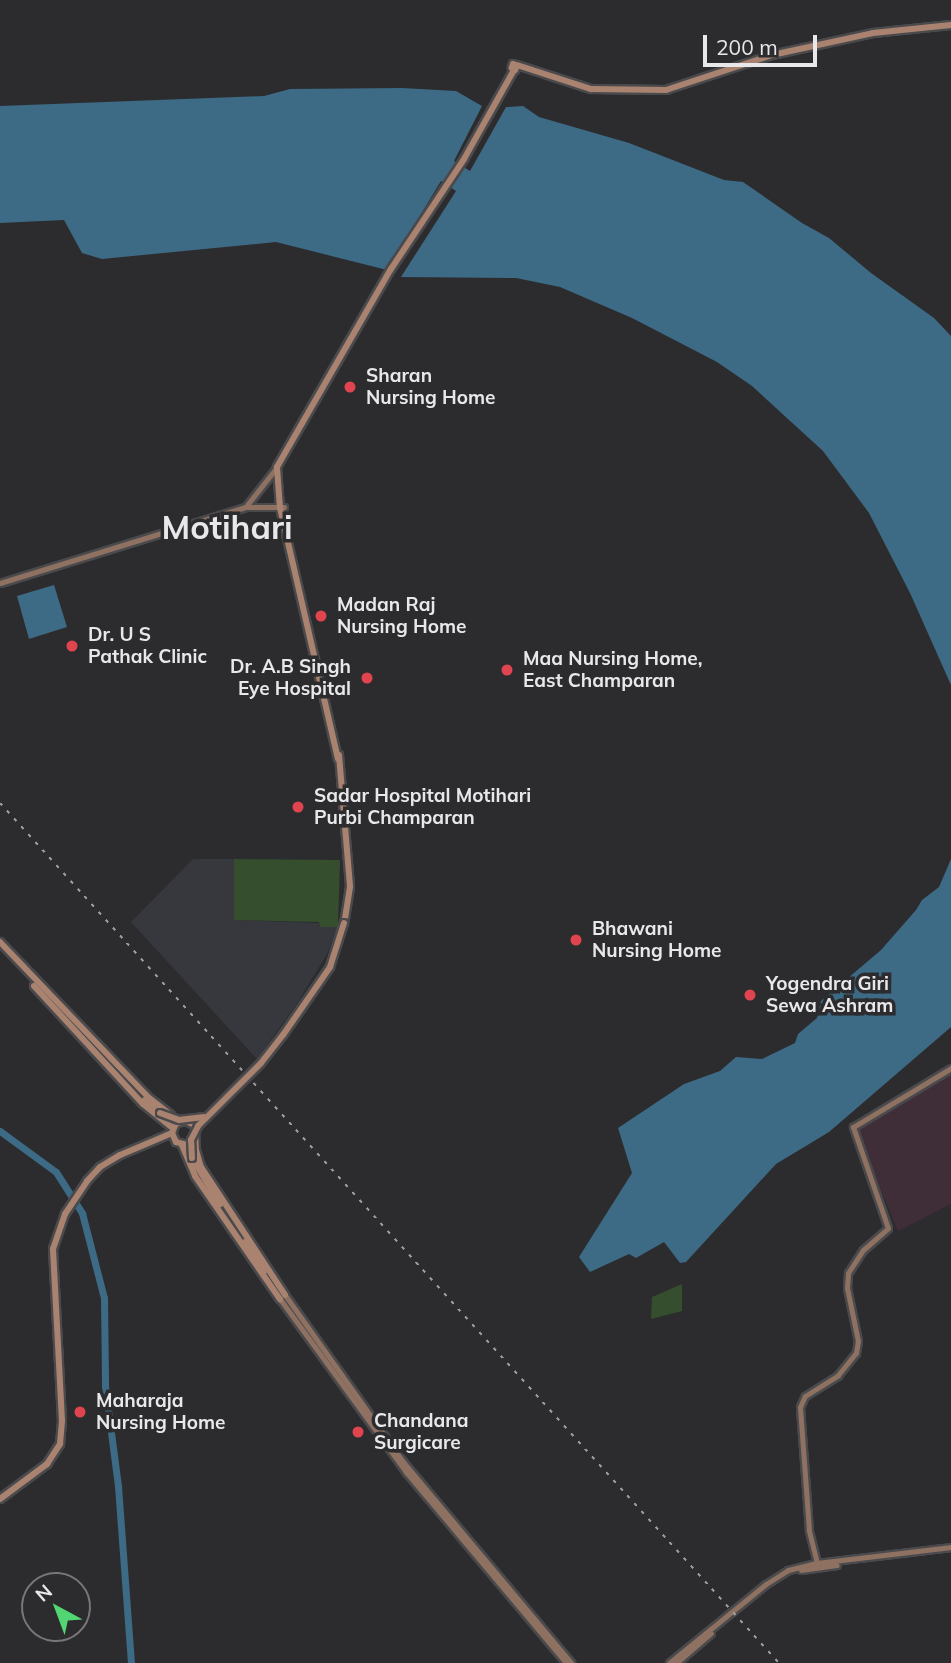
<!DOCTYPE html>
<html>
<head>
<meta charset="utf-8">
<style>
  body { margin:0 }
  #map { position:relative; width:951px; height:1663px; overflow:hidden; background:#2c2c2f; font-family:Mulish,sans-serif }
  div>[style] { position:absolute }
  .industrial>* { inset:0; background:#3f2e38 }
  .built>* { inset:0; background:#37373e }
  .green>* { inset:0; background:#354e2e }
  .water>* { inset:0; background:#3d6a84 }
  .river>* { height:7px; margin:-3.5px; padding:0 3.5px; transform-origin:3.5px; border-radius:3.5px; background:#3d6a84 }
  .roads { filter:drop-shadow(2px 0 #4a4a4d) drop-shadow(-2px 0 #4a4a4d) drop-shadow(0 2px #4a4a4d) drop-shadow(0 -2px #4a4a4d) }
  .secondary>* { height:5px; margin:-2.5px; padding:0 2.5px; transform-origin:2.5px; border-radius:2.5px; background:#8e7161 }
  .primary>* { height:6px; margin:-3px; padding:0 3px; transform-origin:3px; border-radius:3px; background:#a9836f }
  .rail>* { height:2px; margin-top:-1px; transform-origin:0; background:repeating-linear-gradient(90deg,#9f9fa1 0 3.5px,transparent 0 10.5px) }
  .bridges { filter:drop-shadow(2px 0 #4a4a4d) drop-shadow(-2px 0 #4a4a4d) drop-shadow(0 2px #4a4a4d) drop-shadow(0 -2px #4a4a4d) }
  .primary-bridge>* { height:6px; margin:-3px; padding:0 3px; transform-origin:3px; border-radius:3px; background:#a9836f }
  .dots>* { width:19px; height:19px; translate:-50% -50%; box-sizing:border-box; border:4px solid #2c2c2f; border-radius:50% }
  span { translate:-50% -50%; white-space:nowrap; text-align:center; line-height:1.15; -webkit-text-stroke:7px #2c2c2f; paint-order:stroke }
  .poi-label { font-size:19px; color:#e8e8ea; font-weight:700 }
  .left { translate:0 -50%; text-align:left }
  .right { translate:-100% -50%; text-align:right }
  .town-label { font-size:33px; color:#e8e8ea; font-weight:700 }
  .north { position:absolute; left:21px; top:1572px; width:70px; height:70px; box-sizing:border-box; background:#2c2c2f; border:2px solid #77777a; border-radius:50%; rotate:319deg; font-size:19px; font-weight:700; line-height:28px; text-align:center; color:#e8e8ea }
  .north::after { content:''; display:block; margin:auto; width:24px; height:32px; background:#52d673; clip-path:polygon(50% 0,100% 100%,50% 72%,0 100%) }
  .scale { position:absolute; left:703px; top:35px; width:114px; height:32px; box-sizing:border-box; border:4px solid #e8e8ea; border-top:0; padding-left:9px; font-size:21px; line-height:24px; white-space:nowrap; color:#e8e8ea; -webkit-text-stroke:5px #2c2c2f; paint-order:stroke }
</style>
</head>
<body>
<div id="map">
  <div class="industrial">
    <i style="clip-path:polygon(951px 1073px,951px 1204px,898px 1231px,855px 1128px)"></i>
  </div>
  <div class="built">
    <i style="clip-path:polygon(193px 859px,234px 859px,234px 920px,319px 923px,320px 927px,338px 927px,327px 954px,298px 1002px,257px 1059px,131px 922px)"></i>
  </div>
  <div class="green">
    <i style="clip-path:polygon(234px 859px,340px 860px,338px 927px,320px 927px,319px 922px,234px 920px)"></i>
    <i style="clip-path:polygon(682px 1284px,682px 1311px,651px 1319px,652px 1297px)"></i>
  </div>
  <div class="water">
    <i style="clip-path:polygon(402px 88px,456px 91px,482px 106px,454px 161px,470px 171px,506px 107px,523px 106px,539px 117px,629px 143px,724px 180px,743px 182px,802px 223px,829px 238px,871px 273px,934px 318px,951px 336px,951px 685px,910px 593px,869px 513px,823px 451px,752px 386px,717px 362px,632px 318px,560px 287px,516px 278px,401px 277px,456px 191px,441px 181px,387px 270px,276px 242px,102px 259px,82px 253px,64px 220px,0 223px,0 106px,264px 96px,290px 89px)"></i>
    <i style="clip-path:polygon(54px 585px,67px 627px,29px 639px,17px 596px)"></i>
    <i style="clip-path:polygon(951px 859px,951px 1027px,829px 1132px,776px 1164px,686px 1262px,680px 1263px,664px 1242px,636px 1258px,629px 1254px,590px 1272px,579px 1257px,632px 1173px,618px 1128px,684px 1084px,720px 1071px,736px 1057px,762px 1059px,795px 1043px,798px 1034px,817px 1018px,821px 1001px,881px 950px,916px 910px,922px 900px,939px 887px)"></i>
  </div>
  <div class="river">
    <i style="left:0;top:1131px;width:69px;rotate:36.2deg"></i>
    <i style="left:56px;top:1172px;width:49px;rotate:57.6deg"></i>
    <i style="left:82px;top:1213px;width:88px;rotate:75.5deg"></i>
    <i style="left:104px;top:1298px;width:88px;rotate:89.3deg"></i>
    <i style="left:105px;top:1386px;width:101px;rotate:82.6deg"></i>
    <i style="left:118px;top:1486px;width:177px;rotate:85.8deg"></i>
  </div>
  <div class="roads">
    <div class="secondary">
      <i style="left:247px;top:505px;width:48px;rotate:-51.7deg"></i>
      <i style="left:0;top:583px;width:257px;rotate:-17.2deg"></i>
      <i style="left:245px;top:507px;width:39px"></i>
      <i style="left:285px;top:1295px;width:206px;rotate:54.7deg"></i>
      <i style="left:404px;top:1463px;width:261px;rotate:50.1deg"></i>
      <i style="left:280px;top:1299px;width:214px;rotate:53.9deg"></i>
      <i style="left:406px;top:1472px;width:249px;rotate:50deg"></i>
      <i style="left:817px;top:1563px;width:34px;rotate:-104deg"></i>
      <i style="left:809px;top:1530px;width:123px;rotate:-94.2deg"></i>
      <i style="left:800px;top:1407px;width:12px;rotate:-66deg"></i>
      <i style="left:805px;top:1396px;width:39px;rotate:-32deg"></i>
      <i style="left:838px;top:1375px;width:28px;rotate:-51deg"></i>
      <i style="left:856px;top:1353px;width:12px;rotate:-81deg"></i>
      <i style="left:858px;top:1341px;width:54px;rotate:-101.7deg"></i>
      <i style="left:847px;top:1288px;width:15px;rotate:-86deg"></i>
      <i style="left:848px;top:1273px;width:27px;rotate:-57deg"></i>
      <i style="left:863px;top:1250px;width:33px;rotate:-41deg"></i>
      <i style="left:888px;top:1228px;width:107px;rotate:-109.1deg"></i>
      <i style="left:853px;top:1127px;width:114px;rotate:-31deg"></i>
      <i style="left:801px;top:1570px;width:36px;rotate:-8deg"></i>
      <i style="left:669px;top:1663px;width:125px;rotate:-39.2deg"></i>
      <i style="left:766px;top:1584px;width:26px;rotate:-32deg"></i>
      <i style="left:788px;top:1570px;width:30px;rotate:-14deg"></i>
      <i style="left:817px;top:1563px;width:135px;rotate:-6.8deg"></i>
      <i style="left:676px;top:1663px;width:46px;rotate:-40.6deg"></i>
    </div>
    <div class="primary">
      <i style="left:513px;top:64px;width:4px;rotate:27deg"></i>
      <i style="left:517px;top:66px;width:4px;rotate:117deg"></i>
      <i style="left:515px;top:70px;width:4px;rotate:-146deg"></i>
      <i style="left:512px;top:68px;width:4px;rotate:-76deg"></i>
      <i style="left:517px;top:65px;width:78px;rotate:18deg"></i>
      <i style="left:591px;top:89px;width:75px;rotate:0.8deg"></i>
      <i style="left:666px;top:90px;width:112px;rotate:-18.3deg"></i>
      <i style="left:772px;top:55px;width:103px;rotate:-12.3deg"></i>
      <i style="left:873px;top:33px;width:78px;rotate:-5.9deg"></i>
      <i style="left:339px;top:755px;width:132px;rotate:85.2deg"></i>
      <i style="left:350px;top:887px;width:36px;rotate:99deg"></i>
      <i style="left:338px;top:759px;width:258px;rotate:-103deg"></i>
      <i style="left:280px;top:508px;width:41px;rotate:-94.2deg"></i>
      <i style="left:277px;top:467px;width:228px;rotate:-60.1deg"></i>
      <i style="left:391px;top:269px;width:132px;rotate:-56.4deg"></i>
      <i style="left:464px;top:159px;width:102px;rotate:-60.7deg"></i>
      <i style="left:0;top:942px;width:214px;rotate:46.3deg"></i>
      <i style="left:148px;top:1097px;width:29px;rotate:38deg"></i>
      <i style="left:34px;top:986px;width:161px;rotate:47.3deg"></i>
      <i style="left:143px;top:1104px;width:38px;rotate:39deg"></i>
      <i style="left:145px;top:1100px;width:20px;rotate:41deg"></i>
      <i style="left:195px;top:1140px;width:9px;rotate:148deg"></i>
      <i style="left:187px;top:1145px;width:11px;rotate:-165deg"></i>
      <i style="left:176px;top:1142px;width:10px;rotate:-114deg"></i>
      <i style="left:172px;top:1133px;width:11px;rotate:-68deg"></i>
      <i style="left:176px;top:1123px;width:11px;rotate:-10deg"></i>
      <i style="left:187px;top:1121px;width:9px;rotate:32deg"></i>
      <i style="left:195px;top:1126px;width:24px;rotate:88deg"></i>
      <i style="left:196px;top:1150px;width:18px;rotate:74deg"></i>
      <i style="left:201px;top:1167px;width:153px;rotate:56.7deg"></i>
      <i style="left:182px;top:1145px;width:34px;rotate:67deg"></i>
      <i style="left:195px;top:1176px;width:150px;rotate:55.4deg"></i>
      <i style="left:192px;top:1158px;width:54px;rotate:58.7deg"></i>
      <i style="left:245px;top:1242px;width:35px;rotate:57deg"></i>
      <i style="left:0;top:1499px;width:59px;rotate:-36.7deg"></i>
      <i style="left:47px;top:1464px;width:24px;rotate:-57deg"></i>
      <i style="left:60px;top:1444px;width:23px;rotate:-85deg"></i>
      <i style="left:62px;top:1421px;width:172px;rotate:-93deg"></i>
      <i style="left:53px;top:1249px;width:37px;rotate:-71deg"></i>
      <i style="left:65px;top:1214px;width:40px;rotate:-56deg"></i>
      <i style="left:87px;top:1181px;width:19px;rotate:-47deg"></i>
      <i style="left:100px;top:1167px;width:23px;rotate:-31deg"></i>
      <i style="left:120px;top:1155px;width:56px;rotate:-22.9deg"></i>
    </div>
  </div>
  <div class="rail">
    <i style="left:0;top:803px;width:1160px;rotate:47.83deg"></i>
  </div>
  <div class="bridges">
    <div class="primary-bridge">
      <i style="left:160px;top:1113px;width:20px;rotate:20deg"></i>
      <i style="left:179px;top:1120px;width:25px;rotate:-7deg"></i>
      <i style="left:192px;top:1158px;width:18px;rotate:-93deg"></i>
      <i style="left:191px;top:1140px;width:16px;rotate:-63deg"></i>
      <i style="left:198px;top:1126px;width:89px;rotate:-45deg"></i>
      <i style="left:261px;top:1063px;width:36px;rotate:-52deg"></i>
      <i style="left:283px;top:1035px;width:83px;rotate:-55.3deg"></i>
      <i style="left:330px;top:967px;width:46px;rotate:-72.3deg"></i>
    </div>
  </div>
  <div class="dots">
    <i style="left:350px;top:387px;background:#e0444e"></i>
    <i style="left:321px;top:616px;background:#e0444e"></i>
    <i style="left:72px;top:646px;background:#e0444e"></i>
    <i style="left:507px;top:670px;background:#e0444e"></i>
    <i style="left:367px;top:678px;background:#e0444e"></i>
    <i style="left:298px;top:807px;background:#e0444e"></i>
    <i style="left:576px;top:940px;background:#e0444e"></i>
    <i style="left:750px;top:995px;background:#e0444e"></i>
    <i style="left:80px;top:1412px;background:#e0444e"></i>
    <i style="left:358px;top:1432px;background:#e0444e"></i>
  </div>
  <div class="poi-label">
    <span class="left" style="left:366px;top:387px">Sharan<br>Nursing Home</span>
    <span class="left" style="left:337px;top:616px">Madan Raj<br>Nursing Home</span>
    <span class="left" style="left:88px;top:646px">Dr. U S<br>Pathak Clinic</span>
    <span class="left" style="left:523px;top:670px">Maa Nursing Home,<br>East Champaran</span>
    <span class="right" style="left:351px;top:678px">Dr. A.B Singh<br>Eye Hospital</span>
    <span class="left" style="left:314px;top:807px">Sadar Hospital Motihari<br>Purbi Champaran</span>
    <span class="left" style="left:592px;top:940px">Bhawani<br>Nursing Home</span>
    <span class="left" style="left:766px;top:995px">Yogendra Giri<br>Sewa Ashram</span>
    <span class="left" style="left:96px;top:1412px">Maharaja<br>Nursing Home</span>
    <span class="left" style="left:374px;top:1432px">Chandana<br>Surgicare</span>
  </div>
  <div class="town-label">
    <span style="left:227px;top:527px">Motihari</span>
  </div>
  <div class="north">N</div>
  <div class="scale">200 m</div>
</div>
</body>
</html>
